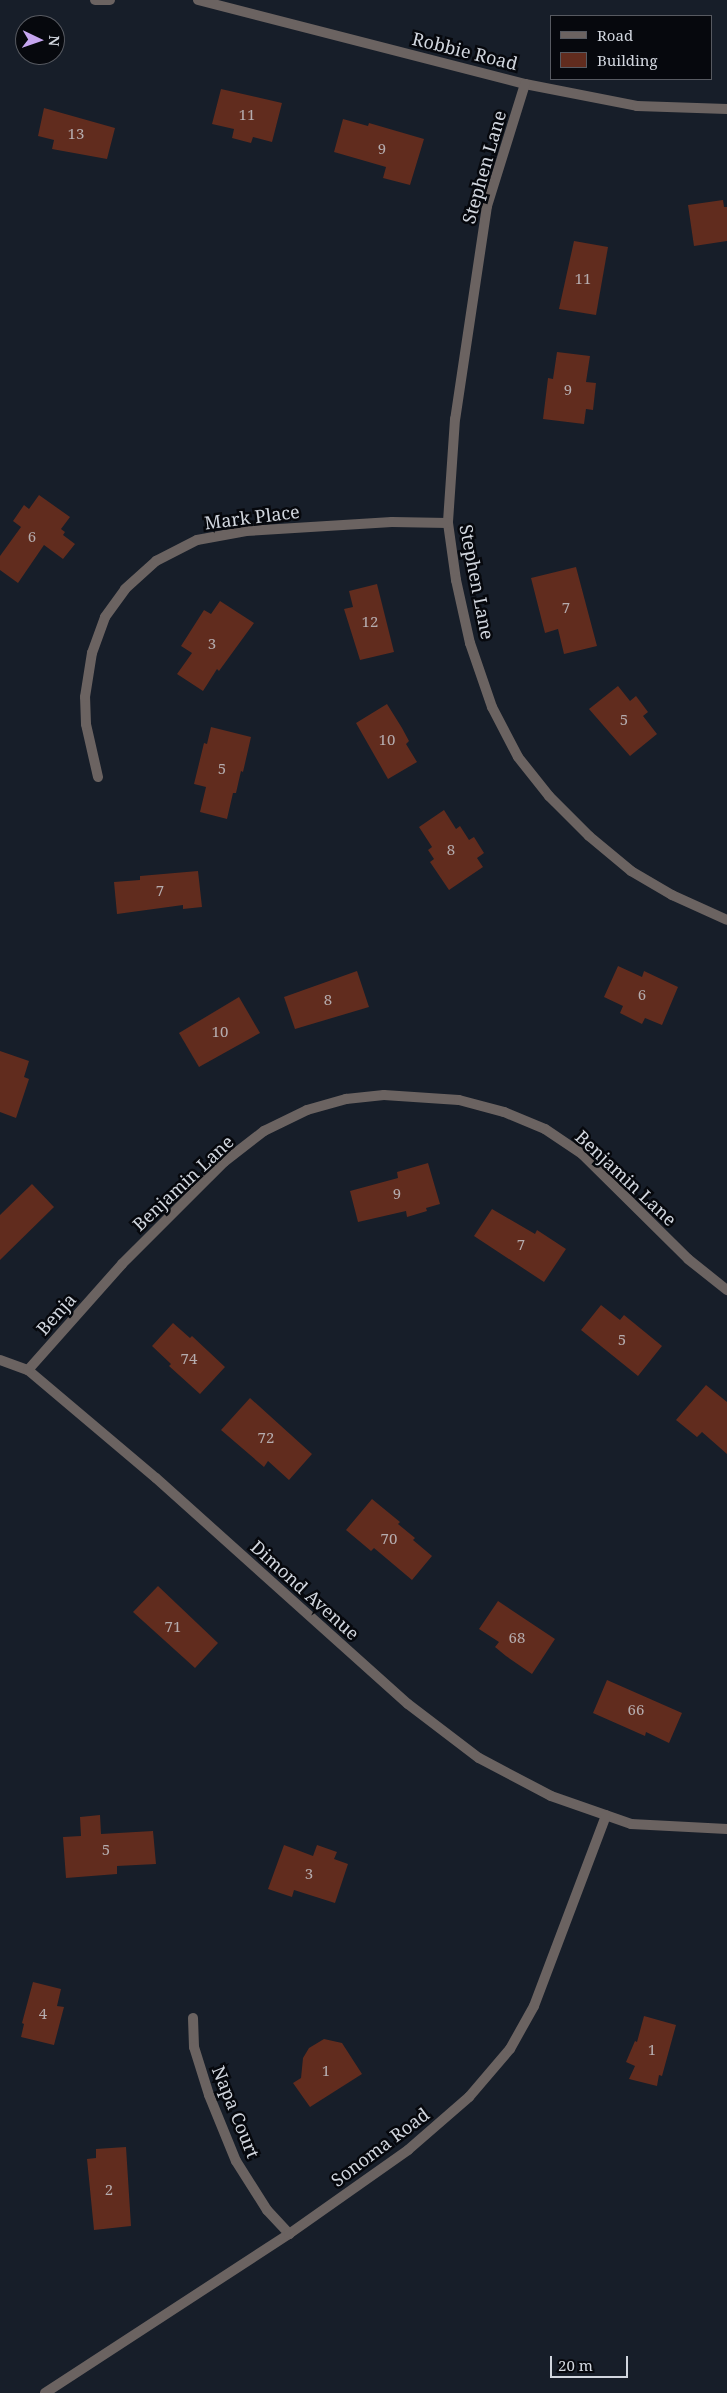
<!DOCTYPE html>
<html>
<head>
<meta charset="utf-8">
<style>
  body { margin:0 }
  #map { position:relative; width:727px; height:2393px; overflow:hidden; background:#171e29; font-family:"Noto Serif",serif }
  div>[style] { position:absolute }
  .building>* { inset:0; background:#612c1e }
  .minor>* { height:10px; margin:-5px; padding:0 5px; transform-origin:5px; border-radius:5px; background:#6b6361 }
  span { translate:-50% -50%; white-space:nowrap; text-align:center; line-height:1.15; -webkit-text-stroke:5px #06080d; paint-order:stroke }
  .number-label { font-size:15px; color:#b5acae }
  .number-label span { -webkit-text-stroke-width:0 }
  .street-label { font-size:18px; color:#d1d6de }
  .legend { position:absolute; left:550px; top:15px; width:162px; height:65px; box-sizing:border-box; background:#06080d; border:1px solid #575a61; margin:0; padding:6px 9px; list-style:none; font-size:15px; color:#d1d6de }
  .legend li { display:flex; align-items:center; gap:10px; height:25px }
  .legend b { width:25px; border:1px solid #575a61 }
  .north { position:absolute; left:15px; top:15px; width:50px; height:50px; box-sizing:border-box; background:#06080d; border:1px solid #575a61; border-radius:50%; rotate:93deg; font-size:14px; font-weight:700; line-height:20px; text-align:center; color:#d1d6de }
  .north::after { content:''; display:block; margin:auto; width:18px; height:22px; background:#c6a6f0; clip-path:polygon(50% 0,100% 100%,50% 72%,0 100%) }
  .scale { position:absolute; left:550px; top:2356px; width:78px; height:22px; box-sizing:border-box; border:2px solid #d1d6de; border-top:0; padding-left:6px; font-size:15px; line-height:18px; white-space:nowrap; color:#d1d6de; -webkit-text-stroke:4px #06080d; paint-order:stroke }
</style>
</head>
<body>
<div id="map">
  <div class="building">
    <i style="clip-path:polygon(221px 89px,282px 103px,272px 142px,253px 137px,251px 143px,232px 138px,234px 129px,212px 124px)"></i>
    <i style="clip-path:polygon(44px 108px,115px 128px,107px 159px,52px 149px,54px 140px,38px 136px)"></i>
    <i style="clip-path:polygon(343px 119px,368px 126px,369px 123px,424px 139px,410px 185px,383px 178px,386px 167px,334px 152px)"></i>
    <i style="clip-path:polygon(723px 200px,724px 207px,727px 207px,727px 241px,694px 246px,688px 205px)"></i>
    <i style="clip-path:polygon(574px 241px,608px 247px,596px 315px,559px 309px)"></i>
    <i style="clip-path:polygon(557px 352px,590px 356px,586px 382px,596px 383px,593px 410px,586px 409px,584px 424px,543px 419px,548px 378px,553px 379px)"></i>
    <i style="clip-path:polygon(39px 495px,70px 517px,61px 529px,65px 532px,63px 535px,75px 544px,63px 559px,44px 545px,18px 583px,0 570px,0 556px,21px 527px,13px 521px,24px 505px,29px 509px)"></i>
    <i style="clip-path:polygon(576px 567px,597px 646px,564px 654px,558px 629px,545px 633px,531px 578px)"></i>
    <i style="clip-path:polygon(377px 584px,394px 652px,360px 660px,344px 609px,353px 607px,349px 591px)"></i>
    <i style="clip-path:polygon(220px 601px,254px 623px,219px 671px,217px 669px,203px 691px,177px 674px,192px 653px,181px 646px,204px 610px,211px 614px)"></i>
    <i style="clip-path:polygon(618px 686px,630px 701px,636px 696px,648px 712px,643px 716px,657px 734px,630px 756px,589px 709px)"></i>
    <i style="clip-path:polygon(387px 704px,402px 728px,409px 741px,406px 744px,417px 762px,388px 779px,356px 723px)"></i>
    <i style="clip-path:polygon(211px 727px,251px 737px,243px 772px,241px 771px,236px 793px,233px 793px,227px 819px,200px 812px,206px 787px,194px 784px,204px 743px,207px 744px)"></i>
    <i style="clip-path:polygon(444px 810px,456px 829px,460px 826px,469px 840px,474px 837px,484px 853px,477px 858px,483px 867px,449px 890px,430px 862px,434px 859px,428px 850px,432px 847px,419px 827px)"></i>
    <i style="clip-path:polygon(198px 871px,202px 907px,183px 909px,183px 905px,117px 914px,114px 882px,140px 880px,140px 876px)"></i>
    <i style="clip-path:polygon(618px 966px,642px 977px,644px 971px,678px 987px,662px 1025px,645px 1018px,642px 1024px,620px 1013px,623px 1006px,604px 997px)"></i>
    <i style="clip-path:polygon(357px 971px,369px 1007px,295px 1029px,284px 997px)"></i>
    <i style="clip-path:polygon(239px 997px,260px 1033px,199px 1067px,179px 1033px)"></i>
    <i style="clip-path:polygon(0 1051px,29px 1061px,24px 1077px,29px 1079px,16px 1118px,0 1112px)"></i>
    <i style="clip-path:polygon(428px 1163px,440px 1204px,426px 1208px,427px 1211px,407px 1217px,406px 1211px,358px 1222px,350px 1191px,398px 1178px,397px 1172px)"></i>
    <i style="clip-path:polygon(32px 1184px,54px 1207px,0 1260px,0 1215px)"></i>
    <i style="clip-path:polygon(492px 1209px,535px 1234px,537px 1230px,566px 1249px,544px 1282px,474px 1236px)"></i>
    <i style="clip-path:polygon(601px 1305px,620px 1320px,624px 1315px,662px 1346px,638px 1376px,581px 1330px)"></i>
    <i style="clip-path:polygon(173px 1323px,190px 1338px,192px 1336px,225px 1367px,200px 1394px,169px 1366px,171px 1364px,152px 1346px)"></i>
    <i style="clip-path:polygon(706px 1385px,727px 1402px,727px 1454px,702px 1432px,697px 1437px,676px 1420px)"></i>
    <i style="clip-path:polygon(250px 1398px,312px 1454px,289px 1480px,268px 1461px,264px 1467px,221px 1430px)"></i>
    <i style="clip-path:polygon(372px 1499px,400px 1522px,398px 1524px,415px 1538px,413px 1540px,432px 1556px,412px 1580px,374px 1548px,371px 1551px,346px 1530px)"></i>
    <i style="clip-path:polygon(158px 1586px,218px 1643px,195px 1668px,133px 1612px)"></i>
    <i style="clip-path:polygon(498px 1601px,555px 1639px,532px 1674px,506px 1656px,495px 1647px,499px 1642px,479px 1629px)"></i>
    <i style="clip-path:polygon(607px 1680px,682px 1713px,669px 1743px,646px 1732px,645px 1736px,593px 1713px)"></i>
    <i style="clip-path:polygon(100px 1815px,101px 1834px,153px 1831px,156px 1864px,117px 1866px,117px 1874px,66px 1878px,63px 1837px,81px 1836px,80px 1817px)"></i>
    <i style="clip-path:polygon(284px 1845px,313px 1856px,317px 1845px,337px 1852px,334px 1859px,348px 1864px,335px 1903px,294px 1890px,292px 1897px,268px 1889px)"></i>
    <i style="clip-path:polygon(33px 1982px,61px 1989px,57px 2006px,64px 2007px,54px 2045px,21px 2037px,24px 2024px,22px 2023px)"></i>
    <i style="clip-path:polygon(644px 2016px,676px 2025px,662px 2076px,659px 2075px,657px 2086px,629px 2079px,635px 2066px,626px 2062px,635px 2041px,637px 2042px)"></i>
    <i style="clip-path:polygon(324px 2039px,342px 2043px,362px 2074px,310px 2107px,293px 2083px,301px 2078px,303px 2058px,309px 2048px)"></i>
    <i style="clip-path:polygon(126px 2147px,131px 2226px,94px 2230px,87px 2159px,96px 2158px,96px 2149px)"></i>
  </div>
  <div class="minor">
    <i style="left:95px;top:0;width:15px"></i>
    <i style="left:198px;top:0;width:338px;rotate:14.4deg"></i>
    <i style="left:525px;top:84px;width:114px;rotate:11.1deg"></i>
    <i style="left:637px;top:106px;width:90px;rotate:1.9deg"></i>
    <i style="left:525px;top:84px;width:128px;rotate:107.3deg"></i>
    <i style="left:487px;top:206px;width:215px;rotate:98.5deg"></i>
    <i style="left:455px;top:419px;width:104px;rotate:93.9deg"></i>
    <i style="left:448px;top:523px;width:58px;rotate:82deg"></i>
    <i style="left:456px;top:580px;width:65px;rotate:77.5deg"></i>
    <i style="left:470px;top:643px;width:68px;rotate:71deg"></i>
    <i style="left:492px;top:707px;width:56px;rotate:62.5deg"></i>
    <i style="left:518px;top:757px;width:50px;rotate:51.5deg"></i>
    <i style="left:549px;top:796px;width:57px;rotate:45deg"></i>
    <i style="left:589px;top:836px;width:55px;rotate:39.8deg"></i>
    <i style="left:631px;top:871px;width:48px;rotate:30.3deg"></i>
    <i style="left:672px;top:895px;width:60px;rotate:24.4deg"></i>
    <i style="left:98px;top:777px;width:54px;rotate:-102.8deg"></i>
    <i style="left:86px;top:724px;width:27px;rotate:-92deg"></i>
    <i style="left:85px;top:697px;width:45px;rotate:-81deg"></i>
    <i style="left:92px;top:653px;width:38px;rotate:-70deg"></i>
    <i style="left:105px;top:617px;width:34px;rotate:-54deg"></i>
    <i style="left:125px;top:589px;width:42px;rotate:-42.1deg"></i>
    <i style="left:156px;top:561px;width:46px;rotate:-27.1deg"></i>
    <i style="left:197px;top:540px;width:50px;rotate:-10.4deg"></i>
    <i style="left:246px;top:531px;width:146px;rotate:-3.5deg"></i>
    <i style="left:392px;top:522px;width:56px;rotate:1deg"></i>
    <i style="left:0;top:1360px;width:30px;rotate:20deg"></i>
    <i style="left:28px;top:1370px;width:167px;rotate:40.2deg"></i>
    <i style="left:156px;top:1478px;width:338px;rotate:41.9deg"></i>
    <i style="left:408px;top:1704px;width:89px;rotate:37.3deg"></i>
    <i style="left:479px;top:1758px;width:81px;rotate:27.8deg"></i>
    <i style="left:551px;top:1796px;width:85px;rotate:19.3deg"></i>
    <i style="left:631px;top:1824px;width:96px;rotate:3deg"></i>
    <i style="left:28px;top:1370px;width:142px;rotate:-48.4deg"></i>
    <i style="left:122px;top:1264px;width:144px;rotate:-45deg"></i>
    <i style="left:224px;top:1162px;width:51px;rotate:-37.8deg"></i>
    <i style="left:264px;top:1131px;width:48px;rotate:-26deg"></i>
    <i style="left:307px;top:1110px;width:41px;rotate:-15.8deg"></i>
    <i style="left:346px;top:1099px;width:38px;rotate:-6deg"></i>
    <i style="left:384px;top:1095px;width:75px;rotate:3.8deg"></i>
    <i style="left:459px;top:1100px;width:47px;rotate:14.9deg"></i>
    <i style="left:504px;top:1112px;width:44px;rotate:22.5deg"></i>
    <i style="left:545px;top:1129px;width:45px;rotate:34deg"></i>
    <i style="left:582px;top:1154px;width:149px;rotate:44.7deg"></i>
    <i style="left:688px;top:1259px;width:50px;rotate:38.5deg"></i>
    <i style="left:193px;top:2018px;width:29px;rotate:88deg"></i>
    <i style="left:194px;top:2047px;width:50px;rotate:72.6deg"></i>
    <i style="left:209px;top:2095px;width:71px;rotate:67.8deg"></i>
    <i style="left:236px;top:2161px;width:58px;rotate:57.7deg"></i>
    <i style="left:267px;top:2210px;width:33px;rotate:47deg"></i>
    <i style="left:45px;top:2393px;width:291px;rotate:-33.1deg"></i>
    <i style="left:289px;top:2234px;width:146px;rotate:-35.2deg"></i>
    <i style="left:408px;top:2150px;width:81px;rotate:-41deg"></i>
    <i style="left:469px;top:2097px;width:63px;rotate:-49.5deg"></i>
    <i style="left:510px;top:2049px;width:49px;rotate:-60.8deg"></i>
    <i style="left:534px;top:2006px;width:204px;rotate:-69.3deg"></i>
  </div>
  <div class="number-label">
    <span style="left:247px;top:115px">11</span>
    <span style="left:76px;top:134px">13</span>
    <span style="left:382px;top:149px">9</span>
    <span style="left:583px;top:279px">11</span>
    <span style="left:568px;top:390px">9</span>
    <span style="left:32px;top:537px">6</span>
    <span style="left:566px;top:608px">7</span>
    <span style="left:370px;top:622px">12</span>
    <span style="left:212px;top:644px">3</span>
    <span style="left:624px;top:720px">5</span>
    <span style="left:387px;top:740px">10</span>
    <span style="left:222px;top:769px">5</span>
    <span style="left:451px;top:850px">8</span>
    <span style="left:160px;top:891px">7</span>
    <span style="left:642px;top:995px">6</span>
    <span style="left:328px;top:1000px">8</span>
    <span style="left:220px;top:1032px">10</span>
    <span style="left:397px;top:1194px">9</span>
    <span style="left:521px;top:1245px">7</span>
    <span style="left:622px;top:1340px">5</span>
    <span style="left:189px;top:1359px">74</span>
    <span style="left:266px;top:1438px">72</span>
    <span style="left:389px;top:1539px">70</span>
    <span style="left:173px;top:1627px">71</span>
    <span style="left:517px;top:1638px">68</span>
    <span style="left:636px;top:1710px">66</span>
    <span style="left:106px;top:1850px">5</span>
    <span style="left:309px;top:1874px">3</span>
    <span style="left:43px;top:2014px">4</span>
    <span style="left:652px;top:2050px">1</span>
    <span style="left:326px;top:2071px">1</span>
    <span style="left:109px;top:2190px">2</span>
  </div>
  <div class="street-label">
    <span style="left:465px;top:51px;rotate:14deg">Robbie Road</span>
    <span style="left:484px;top:167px;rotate:-74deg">Stephen Lane</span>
    <span style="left:252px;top:517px;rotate:-7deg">Mark Place</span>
    <span style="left:477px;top:582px;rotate:79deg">Stephen Lane</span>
    <span style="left:626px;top:1178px;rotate:43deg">Benjamin Lane</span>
    <span style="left:183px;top:1183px;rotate:-43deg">Benjamin Lane</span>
    <span style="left:56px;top:1314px;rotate:-48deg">Benja</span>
    <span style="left:305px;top:1590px;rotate:42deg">Dimond Avenue</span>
    <span style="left:236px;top:2112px;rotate:68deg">Napa Court</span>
    <span style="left:380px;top:2147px;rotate:-37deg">Sonoma Road</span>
  </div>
  <ul class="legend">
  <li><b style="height:6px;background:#6b6361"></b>Road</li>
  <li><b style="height:14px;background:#612c1e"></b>Building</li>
  </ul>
  <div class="north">N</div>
  <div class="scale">20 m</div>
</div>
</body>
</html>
